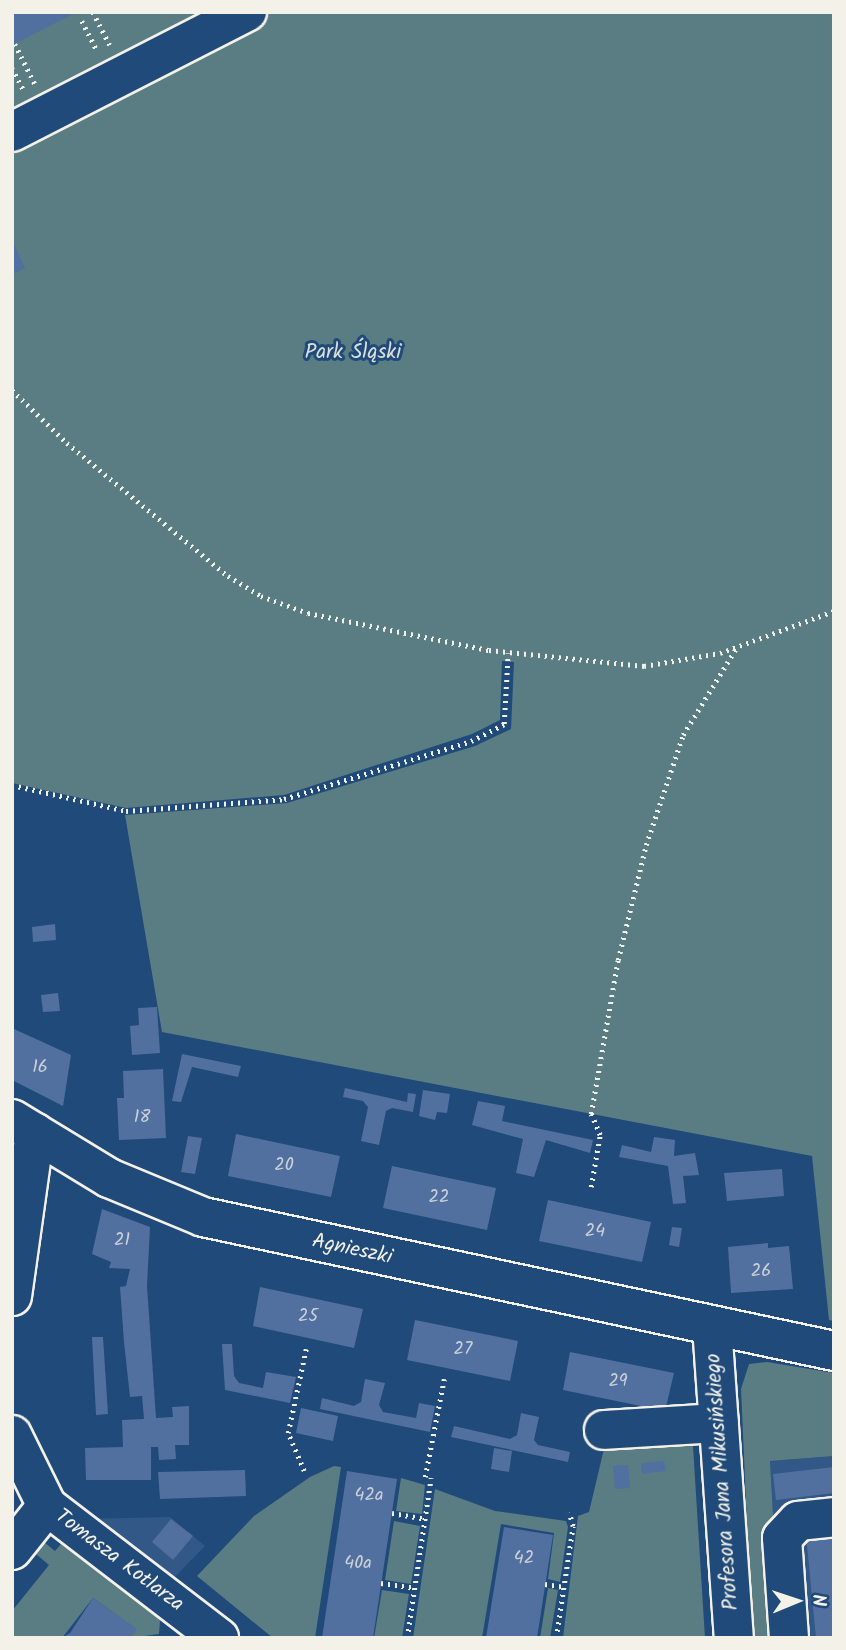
<!DOCTYPE html>
<html>
<head>
<meta charset="utf-8">
<style>
  body { margin:0 }
  #map { position:relative; width:846px; height:1650px; overflow:hidden; background:#1f4a7a; font-family:Kalam,sans-serif }
  div>[style] { position:absolute }
  .built>* { inset:0; background:#325887 }
  .green>* { inset:0; background:#597d82 }
  .building>* { inset:0; background:#5170a0 }
  .path>* { height:4.5px; margin-top:-2.25px; transform-origin:0; background:repeating-linear-gradient(90deg,#f4f1e8 0 2px,transparent 0 7px) }
  .roads { filter:drop-shadow(2px 0 #f4f1e8) drop-shadow(-2px 0 #f4f1e8) drop-shadow(0 2px #f4f1e8) drop-shadow(0 -2px #f4f1e8) }
  .minor>* { height:38px; margin:-19px; padding:0 19px; transform-origin:19px; border-radius:19px; background:#1f4a7a }
  span { translate:-50% -50%; white-space:nowrap; text-align:center; line-height:1.15; -webkit-text-stroke:6px #1f4a7a; paint-order:stroke }
  .number-label { font-size:18px; color:#cbd1d6 }
  .number-label span { -webkit-text-stroke-width:0 }
  .park-label { font-size:21px; color:#dde0d9 }
  .street-label { font-size:21px; color:#f4f1e8 }
  .frame { position:absolute; inset:0; border:14px solid #f4f1e8; pointer-events:none }
  .north { position:absolute; left:762px; top:1566px; width:70px; height:70px; -webkit-text-stroke:5px #1f4a7a; paint-order:stroke; rotate:88deg; font-size:19px; font-weight:700; line-height:28px; text-align:center; color:#f4f1e8 }
  .north::after { content:''; display:block; margin:auto; width:24px; height:32px; background:#f4f1e8; clip-path:polygon(50% 0,100% 100%,50% 72%,0 100%) }
</style>
</head>
<body>
<div id="map">
  <div class="built">
    <i style="clip-path:polygon(834px 1456px,834px 1638px,780px 1638px,770px 1461px)"></i>
    <i style="clip-path:polygon(170px 1517px,205px 1546px,169px 1583px,82px 1519px)"></i>
  </div>
  <div class="green">
    <i style="clip-path:polygon(12px 12px,834px 12px,834px 1321px,829px 1320px,812px 1156px,162px 1032px,125px 815px,287px 803px,475px 746px,511px 729px,514px 662px,502px 661px,500px 720px,472px 734px,284px 795px,126px 808px,12px 783px)"></i>
    <i style="clip-path:polygon(767px 1362px,834px 1373px,834px 1456px,770px 1461px,780px 1638px,752px 1638px,741px 1389px,749px 1364px)"></i>
    <i style="clip-path:polygon(692px 1430px,705px 1638px,563px 1638px,578px 1516px,589px 1512px,607px 1436px)"></i>
    <i style="clip-path:polygon(334px 1466px,341px 1467px,315px 1638px,273px 1638px,197px 1576px,254px 1516px,310px 1477px)"></i>
    <i style="clip-path:polygon(401px 1478px,425px 1485px,422px 1514px,396px 1511px)"></i>
    <i style="clip-path:polygon(435px 1489px,495px 1511px,566px 1521px,568px 1527px,560px 1582px,548px 1579px,554px 1533px,501px 1524px,482px 1638px,413px 1638px)"></i>
    <i style="clip-path:polygon(394px 1521px,420px 1526px,411px 1584px,385px 1580px)"></i>
    <i style="clip-path:polygon(39px 1538px,55px 1551px,61px 1544px,153px 1611px,160px 1621px,159px 1634px,130px 1638px,136px 1629px,93px 1598px,62px 1638px,12px 1638px,12px 1611px,49px 1565px,30px 1549px)"></i>
    <i style="clip-path:polygon(548px 1588px,558px 1590px,550px 1638px,540px 1638px)"></i>
    <i style="clip-path:polygon(382px 1590px,409px 1594px,402px 1638px,374px 1638px)"></i>
  </div>
  <div class="building">
    <i style="clip-path:polygon(12px 12px,77px 12px,12px 45px)"></i>
    <i style="clip-path:polygon(12px 240px,25px 268px,12px 274px)"></i>
    <i style="clip-path:polygon(55px 924px,56px 940px,33px 942px,32px 927px)"></i>
    <i style="clip-path:polygon(58px 993px,60px 1011px,43px 1012px,41px 995px)"></i>
    <i style="clip-path:polygon(157px 1007px,160px 1053px,132px 1055px,130px 1026px,139px 1025px,138px 1008px)"></i>
    <i style="clip-path:polygon(14px 1029px,71px 1055px,63px 1106px,12px 1080px)"></i>
    <i style="clip-path:polygon(182px 1054px,241px 1066px,238px 1077px,192px 1067px,181px 1102px,172px 1101px)"></i>
    <i style="clip-path:polygon(163px 1069px,166px 1138px,119px 1140px,117px 1098px,124px 1098px,123px 1071px)"></i>
    <i style="clip-path:polygon(345px 1088px,407px 1102px,408px 1093px,416px 1094px,413px 1112px,392px 1108px,386px 1111px,379px 1145px,361px 1141px,368px 1107px,363px 1101px,343px 1097px)"></i>
    <i style="clip-path:polygon(423px 1090px,450px 1094px,447px 1113px,437px 1112px,435px 1120px,419px 1116px)"></i>
    <i style="clip-path:polygon(478px 1101px,505px 1106px,502px 1121px,593px 1140px,590px 1153px,546px 1140px,534px 1177px,516px 1173px,523px 1139px,472px 1125px)"></i>
    <i style="clip-path:polygon(236px 1134px,340px 1156px,331px 1197px,228px 1176px)"></i>
    <i style="clip-path:polygon(188px 1136px,202px 1138px,195px 1174px,181px 1172px)"></i>
    <i style="clip-path:polygon(654px 1137px,675px 1140px,674px 1156px,695px 1153px,699px 1175px,683px 1176px,686px 1203px,673px 1204px,668px 1166px,619px 1157px,622px 1145px,651px 1152px)"></i>
    <i style="clip-path:polygon(392px 1166px,496px 1188px,487px 1230px,383px 1208px)"></i>
    <i style="clip-path:polygon(782px 1169px,784px 1196px,727px 1201px,724px 1173px)"></i>
    <i style="clip-path:polygon(548px 1200px,651px 1222px,642px 1262px,539px 1241px)"></i>
    <i style="clip-path:polygon(102px 1209px,150px 1227px,147px 1286px,156px 1418px,173px 1417px,172px 1407px,189px 1406px,189px 1445px,175px 1445px,176px 1459px,159px 1460px,158px 1447px,151px 1447px,151px 1480px,86px 1480px,85px 1448px,123px 1447px,122px 1420px,144px 1419px,142px 1396px,130px 1397px,124px 1342px,120px 1287px,126px 1286px,130px 1269px,109px 1268px,111px 1262px,92px 1254px)"></i>
    <i style="clip-path:polygon(672px 1227px,682px 1228px,679px 1247px,669px 1245px)"></i>
    <i style="clip-path:polygon(768px 1243px,768px 1248px,789px 1246px,793px 1289px,731px 1293px,728px 1247px)"></i>
    <i style="clip-path:polygon(260px 1287px,363px 1309px,354px 1348px,253px 1326px)"></i>
    <i style="clip-path:polygon(415px 1320px,518px 1341px,510px 1381px,407px 1360px)"></i>
    <i style="clip-path:polygon(92px 1337px,103px 1337px,108px 1414px,96px 1415px)"></i>
    <i style="clip-path:polygon(222px 1344px,232px 1344px,234px 1376px,239px 1383px,263px 1388px,266px 1372px,296px 1377px,290px 1403px,225px 1390px)"></i>
    <i style="clip-path:polygon(570px 1352px,674px 1373px,665px 1411px,563px 1390px)"></i>
    <i style="clip-path:polygon(365px 1379px,385px 1383px,379px 1405px,383px 1412px,416px 1418px,419px 1403px,435px 1406px,430px 1432px,320px 1409px,322px 1398px,354px 1406px,361px 1402px)"></i>
    <i style="clip-path:polygon(301px 1408px,338px 1416px,333px 1441px,296px 1433px)"></i>
    <i style="clip-path:polygon(521px 1413px,539px 1417px,534px 1440px,538px 1445px,570px 1452px,568px 1462px,451px 1437px,454px 1426px,510px 1439px,517px 1435px)"></i>
    <i style="clip-path:polygon(494px 1448px,512px 1451px,509px 1472px,491px 1469px)"></i>
    <i style="clip-path:polygon(664px 1461px,666px 1471px,642px 1474px,641px 1463px)"></i>
    <i style="clip-path:polygon(628px 1465px,630px 1488px,615px 1489px,613px 1466px)"></i>
    <i style="clip-path:polygon(834px 1467px,834px 1493px,776px 1500px,773px 1474px)"></i>
    <i style="clip-path:polygon(245px 1470px,246px 1496px,160px 1499px,158px 1472px)"></i>
    <i style="clip-path:polygon(347px 1471px,397px 1479px,373px 1638px,322px 1638px)"></i>
    <i style="clip-path:polygon(171px 1519px,193px 1536px,173px 1560px,152px 1542px)"></i>
    <i style="clip-path:polygon(504px 1527px,553px 1535px,537px 1638px,486px 1638px)"></i>
    <i style="clip-path:polygon(834px 1531px,834px 1638px,816px 1638px,806px 1535px)"></i>
    <i style="clip-path:polygon(93px 1598px,137px 1629px,130px 1638px,62px 1638px,70px 1633px)"></i>
  </div>
  <div class="path">
    <i style="left:93px;top:12px;width:38px;rotate:63deg"></i>
    <i style="left:82px;top:21px;width:34px;rotate:63deg"></i>
    <i style="left:15px;top:44px;width:45px;rotate:63.4deg"></i>
    <i style="left:12px;top:68px;width:24px;rotate:62deg"></i>
    <i style="left:12px;top:390px;width:76px;rotate:43.9deg"></i>
    <i style="left:67px;top:443px;width:209px;rotate:39.6deg"></i>
    <i style="left:228px;top:576px;width:39px;rotate:31deg"></i>
    <i style="left:261px;top:596px;width:50px;rotate:19.9deg"></i>
    <i style="left:308px;top:613px;width:185px;rotate:11.6deg"></i>
    <i style="left:489px;top:650px;width:156px;rotate:5.9deg"></i>
    <i style="left:644px;top:666px;width:77px;rotate:-9.7deg"></i>
    <i style="left:720px;top:653px;width:121px;rotate:-20.2deg"></i>
    <i style="left:12px;top:785px;width:117px;rotate:12.8deg"></i>
    <i style="left:126px;top:811px;width:158px;rotate:-4.3deg"></i>
    <i style="left:284px;top:799px;width:196px;rotate:-17.2deg"></i>
    <i style="left:471px;top:741px;width:37px;rotate:-27deg"></i>
    <i style="left:504px;top:724px;width:71px;rotate:-86.8deg"></i>
    <i style="left:591px;top:1187px;width:53px;rotate:-80.2deg"></i>
    <i style="left:600px;top:1135px;width:23px;rotate:-113deg"></i>
    <i style="left:591px;top:1114px;width:156px;rotate:-80.1deg"></i>
    <i style="left:618px;top:960px;width:118px;rotate:-76.3deg"></i>
    <i style="left:646px;top:845px;width:116px;rotate:-71.4deg"></i>
    <i style="left:683px;top:735px;width:103px;rotate:-58.5deg"></i>
    <i style="left:304px;top:1471px;width:41px;rotate:-112.8deg"></i>
    <i style="left:288px;top:1433px;width:86px;rotate:-77.9deg"></i>
    <i style="left:425px;top:1477px;width:100px;rotate:-79deg"></i>
    <i style="left:392px;top:1513px;width:35px;rotate:10deg"></i>
    <i style="left:381px;top:1583px;width:34px;rotate:8deg"></i>
    <i style="left:545px;top:1584px;width:18px;rotate:9deg"></i>
    <i style="left:407px;top:1638px;width:162px;rotate:-81.5deg"></i>
    <i style="left:556px;top:1638px;width:113px;rotate:-81.4deg"></i>
    <i style="left:573px;top:1526px;width:14px;rotate:-107deg"></i>
  </div>
  <div class="roads">
    <div class="minor">
      <i style="left:12px;top:132px;width:264px;rotate:-27.1deg"></i>
      <i style="left:12px;top:1119px;width:114px;rotate:31.3deg"></i>
      <i style="left:109px;top:1178px;width:102px;rotate:22.5deg"></i>
      <i style="left:203px;top:1217px;width:645px;rotate:11.99deg"></i>
      <i style="left:12px;top:1296px;width:165px;rotate:-82deg"></i>
      <i style="left:712px;top:1326px;width:313px;rotate:86deg"></i>
      <i style="left:604px;top:1430px;width:115px;rotate:-3.5deg"></i>
      <i style="left:12px;top:1435px;width:79px;rotate:63.8deg"></i>
      <i style="left:47px;top:1506px;width:217px;rotate:37.5deg"></i>
      <i style="left:12px;top:1550px;width:56px;rotate:-51.5deg"></i>
      <i style="left:789px;top:1638px;width:100px;rotate:-94deg"></i>
      <i style="left:782px;top:1538px;width:23px;rotate:-47deg"></i>
      <i style="left:798px;top:1521px;width:36px;rotate:-6deg"></i>
    </div>
  </div>
  <div class="number-label">
    <span style="left:40px;top:1068px">16</span>
    <span style="left:142px;top:1118px">18</span>
    <span style="left:284px;top:1166px">20</span>
    <span style="left:439px;top:1198px">22</span>
    <span style="left:595px;top:1232px">24</span>
    <span style="left:122px;top:1241px">21</span>
    <span style="left:761px;top:1272px">26</span>
    <span style="left:308px;top:1317px">25</span>
    <span style="left:463px;top:1350px">27</span>
    <span style="left:618px;top:1382px">29</span>
    <span style="left:369px;top:1496px">42a</span>
    <span style="left:524px;top:1559px">42</span>
    <span style="left:358px;top:1564px">40a</span>
  </div>
  <div class="park-label">
    <span style="left:353px;top:353px">Park Śląski</span>
  </div>
  <div class="street-label">
    <span style="left:352px;top:1250px;rotate:12deg">Agnieszki</span>
    <span style="left:723px;top:1482px;rotate:-94deg">Profesora Jana Mikusińskiego</span>
    <span style="left:119px;top:1561px;rotate:37deg">Tomasza Kotlarza</span>
  </div>
  <div class="frame"></div>
  <div class="north">N</div>
</div>
</body>
</html>
